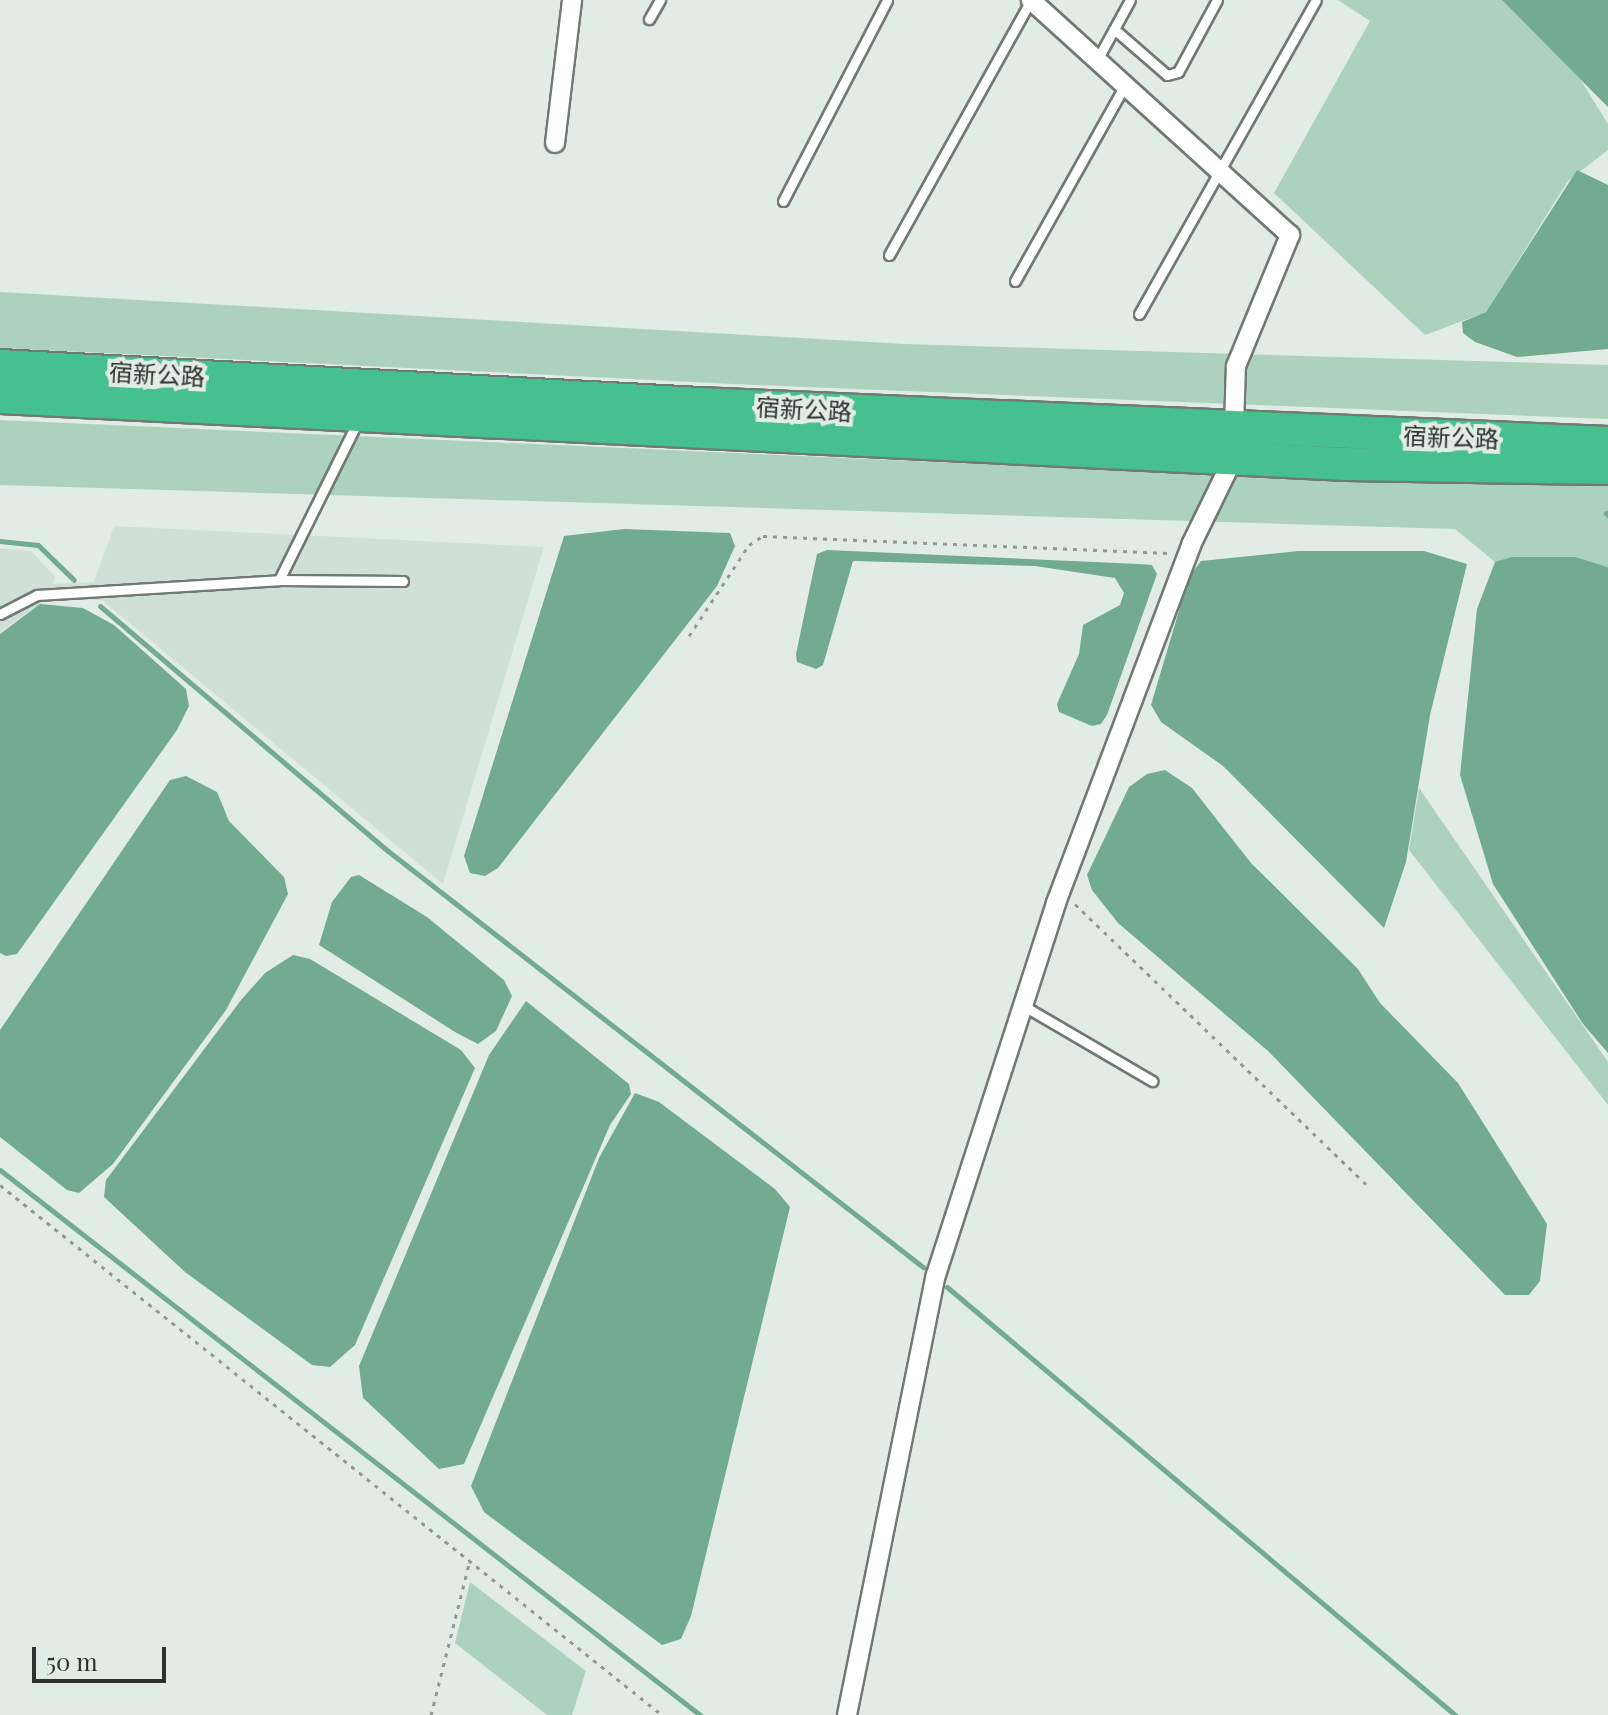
<!DOCTYPE html>
<html>
<head>
<meta charset="utf-8">
<style>
  body { margin:0 }
  #map { position:relative; width:1608px; height:1715px; overflow:hidden; background:#e2ece7; font-family:"Playfair Display","Noto Sans SC",serif }
  div>[style] { position:absolute }
  .built>* { inset:0; background:#d0e0d8 }
  .green>* { inset:0; background:#acd2be }
  .water>* { inset:0; background:#73ab90 }
  .stream>* { height:5px; margin:-2.5px; padding:0 2.5px; transform-origin:2.5px; border-radius:2.5px; background:#73ab90 }
  .path>* { height:3px; margin-top:-1.5px; transform-origin:0; background:repeating-linear-gradient(90deg,#939a96 0 4px,transparent 0 10px) }
  .roads { filter:drop-shadow(2px 0 #707974) drop-shadow(-2px 0 #707974) drop-shadow(0 2px #707974) drop-shadow(0 -2px #707974) }
  .lane>* { height:9px; margin:-4.5px; padding:0 4.5px; transform-origin:4.5px; border-radius:4.5px; background:#fff }
  .street>* { height:18px; margin:-9px; padding:0 9px; transform-origin:9px; border-radius:9px; background:#fff }
  .highway>* { height:32px; margin:-16px; padding:0 16px; transform-origin:16px; border-radius:16px; background:#47c08f }
  span { translate:-50% -50%; white-space:nowrap; text-align:center; line-height:1.15; -webkit-text-stroke:8px #e2ece7; paint-order:stroke }
  .street-label { font-size:24px; color:#2d312f }
  .scale { position:absolute; left:32px; top:1647px; width:134px; height:36px; box-sizing:border-box; border:4px solid #2d312f; border-top:0; padding-left:10px; font-size:24px; line-height:28px; white-space:nowrap; color:#2d312f; -webkit-text-stroke:6px #e2ece7; paint-order:stroke }
</style>
</head>
<body>
<div id="map">
  <div class="built">
    <i style="clip-path:polygon(114px 526px,544px 547px,443px 884px,102px 600px,46px 600px,0 632px,0 548px,31px 551px,55px 576px,53px 584px,94px 582px)"></i>
  </div>
  <div class="green">
    <i style="clip-path:polygon(1338px 0,1502px 0,1580px 79px,1608px 124px,1608px 150px,1568px 181px,1486px 312px,1425px 335px,1274px 193px,1370px 21px)"></i>
    <i style="clip-path:polygon(0 292px,905px 344px,1608px 365px,1608px 419px,754px 385px,0 348px)"></i>
    <i style="clip-path:polygon(0 420px,1379px 482px,1608px 484px,1608px 567px,1575px 557px,1495px 562px,1455px 529px,0 485px)"></i>
    <i style="clip-path:polygon(1419px 788px,1608px 1062px,1608px 1105px,1409px 850px)"></i>
    <i style="clip-path:polygon(470px 1582px,586px 1671px,572px 1715px,547px 1715px,455px 1643px)"></i>
  </div>
  <div class="water">
    <i style="clip-path:polygon(1502px 0,1608px 0,1608px 107px,1580px 79px)"></i>
    <i style="clip-path:polygon(1577px 170px,1608px 185px,1608px 349px,1517px 357px,1475px 342px,1463px 333px,1462px 322px,1486px 312px)"></i>
    <i style="clip-path:polygon(624px 529px,730px 533px,735px 546px,717px 586px,498px 868px,485px 876px,470px 873px,464px 856px,564px 536px)"></i>
    <i style="clip-path:polygon(827px 550px,1139px 564px,1152px 565px,1157px 574px,1107px 715px,1101px 724px,1092px 726px,1059px 712px,1057px 704px,1079px 654px,1083px 625px,1120px 605px,1124px 593px,1115px 578px,1035px 566px,853px 561px,823px 665px,816px 669px,797px 662px,796px 654px,817px 554px)"></i>
    <i style="clip-path:polygon(1298px 551px,1424px 551px,1467px 564px,1430px 715px,1406px 862px,1384px 928px,1223px 766px,1161px 722px,1151px 705px,1189px 577px,1201px 561px)"></i>
    <i style="clip-path:polygon(1512px 557px,1575px 557px,1608px 567px,1608px 1053px,1583px 1024px,1493px 884px,1460px 775px,1477px 609px,1495px 562px)"></i>
    <i style="clip-path:polygon(40px 604px,83px 608px,114px 625px,186px 689px,189px 706px,177px 730px,17px 954px,6px 956px,0 953px,0 634px)"></i>
    <i style="clip-path:polygon(1165px 770px,1192px 788px,1251px 863px,1358px 969px,1380px 1003px,1458px 1083px,1547px 1224px,1540px 1281px,1529px 1295px,1505px 1295px,1268px 1051px,1118px 923px,1092px 890px,1087px 875px,1129px 787px,1147px 774px)"></i>
    <i style="clip-path:polygon(186px 776px,217px 792px,229px 821px,284px 877px,288px 894px,226px 1010px,113px 1164px,79px 1193px,67px 1190px,0 1137px,0 1030px,170px 780px)"></i>
    <i style="clip-path:polygon(359px 875px,427px 917px,504px 980px,512px 996px,496px 1031px,478px 1044px,455px 1032px,319px 945px,332px 902px,351px 877px)"></i>
    <i style="clip-path:polygon(293px 955px,310px 959px,461px 1050px,475px 1068px,355px 1345px,330px 1367px,312px 1365px,185px 1272px,104px 1197px,106px 1180px,241px 1000px,265px 973px)"></i>
    <i style="clip-path:polygon(526px 1001px,629px 1084px,631px 1094px,610px 1125px,464px 1464px,439px 1469px,363px 1398px,359px 1366px,489px 1055px)"></i>
    <i style="clip-path:polygon(635px 1093px,659px 1102px,775px 1189px,790px 1207px,691px 1616px,681px 1639px,662px 1645px,484px 1512px,471px 1486px,599px 1158px)"></i>
  </div>
  <div class="stream">
    <i style="left:1606px;top:513px;width:3px;rotate:45deg"></i>
    <i style="left:0;top:541px;width:38px;rotate:6deg"></i>
    <i style="left:38px;top:545px;width:50px;rotate:44.2deg"></i>
    <i style="left:100px;top:606px;width:378px;rotate:40.4deg"></i>
    <i style="left:388px;top:851px;width:678px;rotate:37.87deg"></i>
    <i style="left:0;top:1170px;width:887px;rotate:37.9deg"></i>
    <i style="left:947px;top:1287px;width:664px;rotate:40.11deg"></i>
  </div>
  <div class="path">
    <i style="left:689px;top:636px;width:109px;rotate:-56.6deg"></i>
    <i style="left:749px;top:545px;width:17px;rotate:-33deg"></i>
    <i style="left:763px;top:536px;width:405px;rotate:2.4deg"></i>
    <i style="left:1075px;top:904px;width:407px;rotate:43.9deg"></i>
    <i style="left:0;top:1185px;width:848px;rotate:38.68deg"></i>
    <i style="left:431px;top:1715px;width:160px;rotate:-75.9deg"></i>
  </div>
  <div class="roads">
    <div class="lane">
      <i style="left:649px;top:19px;width:22px;rotate:-60deg"></i>
      <i style="left:1114px;top:29px;width:70px;rotate:41deg"></i>
      <i style="left:1167px;top:75px;width:11px;rotate:-15deg"></i>
      <i style="left:1178px;top:72px;width:82px;rotate:-61.6deg"></i>
      <i style="left:1097px;top:60px;width:68px;rotate:-61.2deg"></i>
      <i style="left:783px;top:201px;width:226px;rotate:-62.6deg"></i>
      <i style="left:889px;top:255px;width:292px;rotate:-60.9deg"></i>
      <i style="left:1015px;top:281px;width:225px;rotate:-60.7deg"></i>
      <i style="left:1139px;top:314px;width:360px;rotate:-60.6deg"></i>
      <i style="left:279px;top:580px;width:178px;rotate:-63.6deg"></i>
      <i style="left:0;top:614px;width:42px;rotate:-27.2deg"></i>
      <i style="left:37px;top:595px;width:242px;rotate:-3.5deg"></i>
      <i style="left:279px;top:580px;width:124px;rotate:0.5deg"></i>
      <i style="left:1022px;top:1005px;width:151px;rotate:30.3deg"></i>
    </div>
    <div class="street">
      <i style="left:555px;top:143px;width:144px;rotate:-83.2deg"></i>
      <i style="left:847px;top:1715px;width:449px;rotate:-78.6deg"></i>
      <i style="left:936px;top:1275px;width:391px;rotate:-72.1deg"></i>
      <i style="left:1056px;top:903px;width:383px;rotate:-69.3deg"></i>
      <i style="left:1191px;top:545px;width:96px;rotate:-64deg"></i>
      <i style="left:1233px;top:459px;width:93px;rotate:-88.2deg"></i>
      <i style="left:1236px;top:366px;width:142px;rotate:-67.6deg"></i>
      <i style="left:1290px;top:235px;width:350px;rotate:-137.8deg"></i>
    </div>
    <div class="highway">
      <i style="left:0;top:366px;width:700px;rotate:3.11deg"></i>
      <i style="left:699px;top:404px;width:910px;rotate:2.46deg"></i>
      <i style="left:0;top:397px;width:1348px;rotate:2.85deg"></i>
      <i style="left:1346px;top:464px;width:262px;rotate:0.9deg"></i>
    </div>
  </div>
  <div class="street-label">
    <span style="left:157px;top:374px;rotate:3deg">宿新公路</span>
    <span style="left:804px;top:409px;rotate:3deg">宿新公路</span>
    <span style="left:1451px;top:437px;rotate:2deg">宿新公路</span>
  </div>
  <div class="scale">50 m</div>
</div>
</body>
</html>
